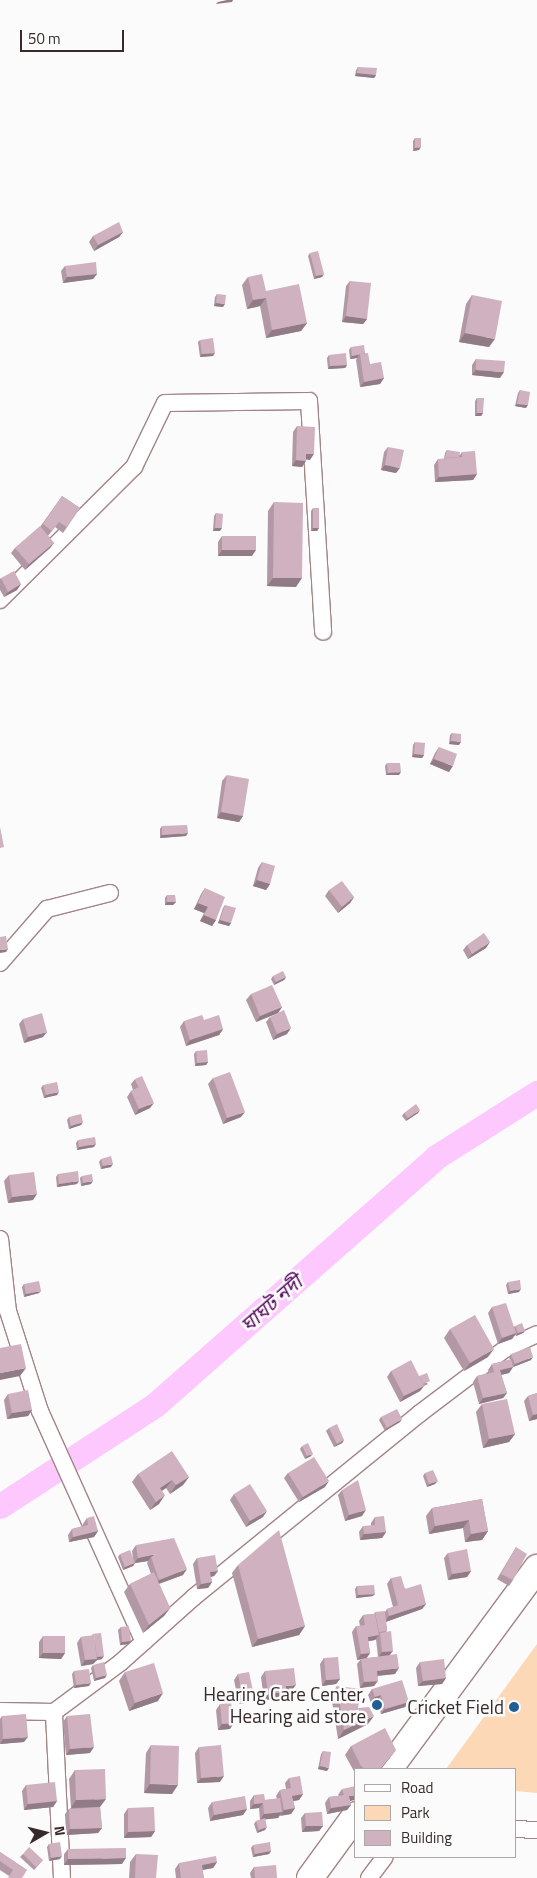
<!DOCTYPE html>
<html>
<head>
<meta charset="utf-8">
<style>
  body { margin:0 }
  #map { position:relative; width:537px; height:1878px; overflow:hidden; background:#fbfbfb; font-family:"Titillium Web","Noto Sans Bengali",sans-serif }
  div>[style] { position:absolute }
  .green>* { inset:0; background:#fdd8b7 }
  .river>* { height:25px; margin:-12.5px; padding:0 12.5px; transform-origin:12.5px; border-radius:12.5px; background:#fcc8fe }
  .roads { filter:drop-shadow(1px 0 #a38486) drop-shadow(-1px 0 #a38486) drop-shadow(0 1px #a38486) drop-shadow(0 -1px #a38486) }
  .minor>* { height:16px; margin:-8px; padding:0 8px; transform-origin:8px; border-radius:8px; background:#fff }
  .trunk>* { height:26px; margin:-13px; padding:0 13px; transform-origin:13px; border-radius:13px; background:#fff }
  .wall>* { inset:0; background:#b298a4 }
  .shaded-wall>* { inset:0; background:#917c86 }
  .building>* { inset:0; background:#cfb1bf }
  .dots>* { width:14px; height:14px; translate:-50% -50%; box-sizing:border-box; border:2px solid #fbfbfb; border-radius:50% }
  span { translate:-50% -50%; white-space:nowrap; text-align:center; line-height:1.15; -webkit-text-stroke:5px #fbfbfb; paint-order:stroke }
  .poi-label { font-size:19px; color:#372a2b }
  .right { translate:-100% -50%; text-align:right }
  .water-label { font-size:20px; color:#570a5e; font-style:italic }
  .legend { position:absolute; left:354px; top:1768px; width:162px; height:90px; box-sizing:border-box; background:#fbfbfb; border:1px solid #ada7a8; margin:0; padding:6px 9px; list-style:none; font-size:15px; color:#372a2b }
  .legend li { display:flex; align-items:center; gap:10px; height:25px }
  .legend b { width:25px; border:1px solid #ada7a8 }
  .north { position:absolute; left:20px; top:1808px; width:50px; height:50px; -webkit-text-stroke:4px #fbfbfb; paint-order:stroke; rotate:82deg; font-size:14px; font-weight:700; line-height:20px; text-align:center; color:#372a2b }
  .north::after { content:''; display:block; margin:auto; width:18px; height:22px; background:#372a2b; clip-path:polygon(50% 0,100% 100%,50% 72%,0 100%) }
  .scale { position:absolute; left:20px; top:30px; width:104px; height:22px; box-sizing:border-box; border:2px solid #372a2b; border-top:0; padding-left:6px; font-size:15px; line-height:18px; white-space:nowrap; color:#372a2b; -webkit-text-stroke:4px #fbfbfb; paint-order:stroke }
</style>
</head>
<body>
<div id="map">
  <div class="green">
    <i style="clip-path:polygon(537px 1644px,537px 1793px,516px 1791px,516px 1769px,446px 1769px)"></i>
  </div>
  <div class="river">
    <i style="left:0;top:1506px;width:185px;rotate:-33.1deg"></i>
    <i style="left:155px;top:1405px;width:375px;rotate:-41.4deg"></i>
    <i style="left:436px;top:1157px;width:120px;rotate:-32.4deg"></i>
  </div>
  <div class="roads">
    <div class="minor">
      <i style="left:0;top:600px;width:189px;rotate:-44.8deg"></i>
      <i style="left:134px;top:467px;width:71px;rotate:-64.2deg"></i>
      <i style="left:165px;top:403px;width:144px;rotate:-0.8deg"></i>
      <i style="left:309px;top:401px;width:231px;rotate:86.5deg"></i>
      <i style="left:0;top:963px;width:72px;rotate:-49deg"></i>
      <i style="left:47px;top:909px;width:65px;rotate:-14.3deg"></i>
      <i style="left:0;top:1239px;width:72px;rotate:83.7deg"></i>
      <i style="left:8px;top:1311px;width:105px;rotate:72.3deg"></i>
      <i style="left:40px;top:1411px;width:253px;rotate:65.8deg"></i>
      <i style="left:0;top:1711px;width:54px;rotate:1.1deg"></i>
      <i style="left:516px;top:1829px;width:21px;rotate:3deg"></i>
      <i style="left:62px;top:1878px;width:166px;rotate:-92.8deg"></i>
      <i style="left:54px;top:1712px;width:82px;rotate:-36.6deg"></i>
      <i style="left:120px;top:1663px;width:99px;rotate:-41.7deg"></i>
      <i style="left:194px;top:1597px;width:290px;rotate:-39.1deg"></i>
      <i style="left:419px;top:1414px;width:108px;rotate:-37.1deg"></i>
      <i style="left:505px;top:1349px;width:35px;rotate:-25deg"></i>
      <i style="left:369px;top:1878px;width:26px;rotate:-53deg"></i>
    </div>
    <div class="trunk">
      <i style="left:389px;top:1769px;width:250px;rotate:-53.6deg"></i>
      <i style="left:310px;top:1878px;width:78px;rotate:-53.9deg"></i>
    </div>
  </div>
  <div class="wall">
    <i style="clip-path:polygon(358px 67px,376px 75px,374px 78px,355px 76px,356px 70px)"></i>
    <i style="clip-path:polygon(415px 138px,419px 150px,413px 151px,413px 141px)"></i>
    <i style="clip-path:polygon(123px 232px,119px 237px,94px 251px,89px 242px,93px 236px)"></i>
    <i style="clip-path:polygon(310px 253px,322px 277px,314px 279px,308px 256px)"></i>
    <i style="clip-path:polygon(65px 266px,97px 274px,93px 279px,63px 283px,61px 271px)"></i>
    <i style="clip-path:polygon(248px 277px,307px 323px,301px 331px,266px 338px,260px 306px,247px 309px,242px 285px)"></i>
    <i style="clip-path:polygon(350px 281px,367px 319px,363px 324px,342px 322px,346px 286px)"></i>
    <i style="clip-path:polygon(217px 294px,223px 307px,214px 306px,215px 297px)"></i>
    <i style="clip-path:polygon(472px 295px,489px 347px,459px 342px,466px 304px)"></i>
    <i style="clip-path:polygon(200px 340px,213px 356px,200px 357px,198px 342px)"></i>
    <i style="clip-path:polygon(351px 347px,365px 353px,370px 364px,384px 378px,380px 384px,360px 387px,356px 360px,357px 358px,350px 359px,349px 350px)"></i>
    <i style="clip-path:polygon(329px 355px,347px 365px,345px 368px,328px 369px,327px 358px)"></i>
    <i style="clip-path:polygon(476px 359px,500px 378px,472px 375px,472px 365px)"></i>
    <i style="clip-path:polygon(520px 390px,526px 408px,515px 406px,518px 393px)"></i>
    <i style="clip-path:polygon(477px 398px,483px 413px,481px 416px,475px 416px,475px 401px)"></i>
    <i style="clip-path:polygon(297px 426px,310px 460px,306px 459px,302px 467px,292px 466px,293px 432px)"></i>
    <i style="clip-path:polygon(388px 447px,396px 473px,381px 470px,384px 452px)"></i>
    <i style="clip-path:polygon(447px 450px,460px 455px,462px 452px,477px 474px,473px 480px,435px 482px,434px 465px,438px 459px,444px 459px,445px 453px)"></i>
    <i style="clip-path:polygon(62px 496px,80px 508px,63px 533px,55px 527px,48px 536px,54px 543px,50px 548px,25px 570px,11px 553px,15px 548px,40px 527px)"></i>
    <i style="clip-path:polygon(274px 502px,296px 587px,267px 586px,268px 511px)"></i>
    <i style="clip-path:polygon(313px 508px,319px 528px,317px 531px,311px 531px,311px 511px)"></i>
    <i style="clip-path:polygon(216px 513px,220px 531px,213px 531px,214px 516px)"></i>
    <i style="clip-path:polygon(222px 536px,252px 556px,218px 556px,218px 542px)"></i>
    <i style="clip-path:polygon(1px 578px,21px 584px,17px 590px,4px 597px,0 590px,0 579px)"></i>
    <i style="clip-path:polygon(452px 733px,459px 745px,449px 744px,450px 735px)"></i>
    <i style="clip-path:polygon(415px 742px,424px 755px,422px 758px,412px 757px,413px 745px)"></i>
    <i style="clip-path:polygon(439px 747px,449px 772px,430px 764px,435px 753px)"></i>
    <i style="clip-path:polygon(387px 763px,399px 775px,386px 775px,385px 766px)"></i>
    <i style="clip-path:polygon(227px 775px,243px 816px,239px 822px,217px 818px,222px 781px)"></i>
    <i style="clip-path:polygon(162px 826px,186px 836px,160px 838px,160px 829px)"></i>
    <i style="clip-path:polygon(262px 862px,270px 884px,266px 890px,253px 886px,258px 868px)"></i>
    <i style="clip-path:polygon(205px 888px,216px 920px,212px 926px,200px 921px,204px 913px,194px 909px,201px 894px)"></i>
    <i style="clip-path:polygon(329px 890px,354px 897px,350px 903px,338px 913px,325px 896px)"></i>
    <i style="clip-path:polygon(167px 895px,176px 902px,173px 905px,165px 905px,165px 898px)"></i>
    <i style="clip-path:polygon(225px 905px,231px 923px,229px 926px,218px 923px,223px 908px)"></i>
    <i style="clip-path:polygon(467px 945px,486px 948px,468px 959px,463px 950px)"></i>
    <i style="clip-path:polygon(273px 976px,286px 977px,284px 980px,274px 985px,271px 979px)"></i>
    <i style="clip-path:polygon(251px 994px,282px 1007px,278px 1013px,256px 1022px,246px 1000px)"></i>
    <i style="clip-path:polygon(270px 1017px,287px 1034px,273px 1040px,266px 1022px)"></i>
    <i style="clip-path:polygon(23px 1019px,43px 1037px,24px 1043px,19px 1024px)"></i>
    <i style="clip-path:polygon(184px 1021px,223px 1029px,219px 1035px,186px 1046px,180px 1027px)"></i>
    <i style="clip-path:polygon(196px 1051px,208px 1062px,206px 1065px,195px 1066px,194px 1054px)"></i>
    <i style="clip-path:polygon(213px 1078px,241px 1117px,223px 1124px,208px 1084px)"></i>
    <i style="clip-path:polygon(135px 1079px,150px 1108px,135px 1115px,127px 1097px,131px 1091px,133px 1090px,131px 1084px)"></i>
    <i style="clip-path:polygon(43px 1085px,57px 1095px,44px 1098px,41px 1088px)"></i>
    <i style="clip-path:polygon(404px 1113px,418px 1113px,406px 1121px,402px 1116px)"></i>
    <i style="clip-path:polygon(69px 1117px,81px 1125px,69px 1129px,67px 1120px)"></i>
    <i style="clip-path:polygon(78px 1140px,94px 1147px,77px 1150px,76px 1143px)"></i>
    <i style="clip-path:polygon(101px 1159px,111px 1167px,101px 1169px,99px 1162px)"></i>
    <i style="clip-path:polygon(58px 1174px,77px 1184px,57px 1187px,56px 1177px)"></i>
    <i style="clip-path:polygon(9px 1175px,33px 1200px,8px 1203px,4px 1181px)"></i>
    <i style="clip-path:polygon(82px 1176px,91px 1184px,81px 1186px,80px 1178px)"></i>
    <i style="clip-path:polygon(508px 1282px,519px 1292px,508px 1294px,506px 1285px)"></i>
    <i style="clip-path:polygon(24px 1284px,39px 1293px,24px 1297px,22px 1287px)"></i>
    <i style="clip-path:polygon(492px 1307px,514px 1327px,515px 1326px,525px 1331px,523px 1333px,516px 1336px,516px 1334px,512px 1339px,498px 1344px,488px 1313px)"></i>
    <i style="clip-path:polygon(450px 1329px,488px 1357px,464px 1371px,444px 1338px)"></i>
    <i style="clip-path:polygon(511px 1354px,531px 1360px,513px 1367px,509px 1373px,501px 1375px,507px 1393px,503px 1398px,479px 1404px,473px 1382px,477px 1376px,489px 1373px,488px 1370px,492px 1364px,510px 1360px,509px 1357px)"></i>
    <i style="clip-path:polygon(391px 1371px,419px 1376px,428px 1384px,424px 1386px,420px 1391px,400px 1402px,387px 1377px)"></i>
    <i style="clip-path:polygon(537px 1393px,537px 1419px,529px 1421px,524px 1401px,528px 1396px)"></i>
    <i style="clip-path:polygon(8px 1394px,32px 1410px,28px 1416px,7px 1419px,4px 1400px)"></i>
    <i style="clip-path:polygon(482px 1404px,515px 1434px,509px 1442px,483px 1448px,476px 1412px)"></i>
    <i style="clip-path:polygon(381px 1417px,400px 1422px,385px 1431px,379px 1420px)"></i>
    <i style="clip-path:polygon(329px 1428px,344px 1440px,342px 1443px,334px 1447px,326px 1431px)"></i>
    <i style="clip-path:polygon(302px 1446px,311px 1456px,305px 1459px,300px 1449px)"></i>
    <i style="clip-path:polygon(288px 1473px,325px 1487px,299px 1502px,284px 1478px)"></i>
    <i style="clip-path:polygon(425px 1473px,435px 1484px,427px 1487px,423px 1476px)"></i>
    <i style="clip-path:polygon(138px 1474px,189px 1477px,183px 1485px,170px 1494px,166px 1488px,162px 1491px,159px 1504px,150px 1510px,132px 1482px)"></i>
    <i style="clip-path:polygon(342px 1490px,362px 1516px,345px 1521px,338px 1495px)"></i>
    <i style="clip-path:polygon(234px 1494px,263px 1517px,246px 1527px,230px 1500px)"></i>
    <i style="clip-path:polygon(482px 1499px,488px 1531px,482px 1540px,465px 1542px,463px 1528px,429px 1534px,426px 1516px,432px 1508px)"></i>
    <i style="clip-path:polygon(375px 1517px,386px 1532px,382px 1538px,360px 1540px,359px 1532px,363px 1526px,371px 1526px,371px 1523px)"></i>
    <i style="clip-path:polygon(87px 1518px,98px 1531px,94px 1537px,69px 1542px,68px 1535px,72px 1529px,83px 1526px,83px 1524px)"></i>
    <i style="clip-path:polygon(136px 1545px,183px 1575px,159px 1584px,170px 1608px,164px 1616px,143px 1633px,124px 1592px,130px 1584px,151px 1574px,147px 1563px,148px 1561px,135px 1563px,133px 1566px,123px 1570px,118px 1557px,120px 1554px,133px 1559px,132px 1551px)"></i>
    <i style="clip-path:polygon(516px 1547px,513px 1580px,509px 1586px,497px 1579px)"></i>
    <i style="clip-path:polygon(448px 1553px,471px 1571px,467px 1577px,448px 1580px,444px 1558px)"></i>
    <i style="clip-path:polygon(197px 1558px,218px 1571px,214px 1576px,211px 1577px,212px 1582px,208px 1588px,197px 1589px,193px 1564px)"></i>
    <i style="clip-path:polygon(238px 1565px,305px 1626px,299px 1635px,252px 1647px,232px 1573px)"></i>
    <i style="clip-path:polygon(evenodd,391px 1578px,426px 1604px,422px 1609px,386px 1622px,387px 1631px,386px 1632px,390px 1655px,395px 1674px,378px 1676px,374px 1686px,360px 1688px,357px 1664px,361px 1659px,357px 1660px,352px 1632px,356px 1626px,360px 1626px,359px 1621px,363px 1615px,374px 1614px,375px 1612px,385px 1612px,387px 1609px,393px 1607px,387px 1584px,391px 1578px,376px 1639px,378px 1657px,367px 1658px,370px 1653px,368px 1641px,375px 1640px,376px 1639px)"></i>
    <i style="clip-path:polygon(357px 1586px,373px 1596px,356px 1598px,355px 1589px)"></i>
    <i style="clip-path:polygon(121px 1627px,131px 1641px,129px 1644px,120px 1645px,118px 1630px)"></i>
    <i style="clip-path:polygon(92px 1634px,102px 1659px,97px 1660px,93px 1664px,81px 1666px,77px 1643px,81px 1637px,92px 1636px)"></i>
    <i style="clip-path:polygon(43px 1636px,65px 1653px,61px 1659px,39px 1658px,39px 1642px)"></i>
    <i style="clip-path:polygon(324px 1658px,340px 1679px,336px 1684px,322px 1686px,320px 1664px)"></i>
    <i style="clip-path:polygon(420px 1662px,446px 1678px,442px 1684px,418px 1686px,416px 1668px)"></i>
    <i style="clip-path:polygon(93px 1665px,105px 1678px,94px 1681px,91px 1668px)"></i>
    <i style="clip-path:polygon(74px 1671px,89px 1686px,74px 1688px,72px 1674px)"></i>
    <i style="clip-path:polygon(265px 1671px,292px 1690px,286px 1691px,282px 1698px,264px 1700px,261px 1677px)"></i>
    <i style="clip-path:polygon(125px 1672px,158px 1701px,129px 1711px,119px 1681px)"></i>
    <i style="clip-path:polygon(238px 1674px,250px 1702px,239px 1704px,234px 1680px)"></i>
    <i style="clip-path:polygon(337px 1686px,368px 1724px,338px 1739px,331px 1695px)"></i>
    <i style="clip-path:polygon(372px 1689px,409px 1702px,405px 1707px,381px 1714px,377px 1701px,371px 1703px,368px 1695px)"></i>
    <i style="clip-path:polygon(220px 1704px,230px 1729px,218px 1730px,216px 1710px)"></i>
    <i style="clip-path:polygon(2px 1716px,24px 1742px,0 1744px,0 1719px)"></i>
    <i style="clip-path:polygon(67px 1716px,90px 1753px,66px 1755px,63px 1722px)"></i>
    <i style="clip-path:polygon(151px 1745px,172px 1794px,144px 1793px,146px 1753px)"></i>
    <i style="clip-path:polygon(351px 1746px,396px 1750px,381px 1769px,356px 1769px,356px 1775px,345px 1755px)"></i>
    <i style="clip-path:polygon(199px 1747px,220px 1782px,197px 1783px,195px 1753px)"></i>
    <i style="clip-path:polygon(323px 1751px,327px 1771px,318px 1769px,321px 1754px)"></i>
    <i style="clip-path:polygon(75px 1770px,100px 1807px,102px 1828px,98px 1833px,66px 1835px,65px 1814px,69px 1809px,71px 1808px,69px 1779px)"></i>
    <i style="clip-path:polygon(289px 1778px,303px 1794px,299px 1800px,293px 1801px,295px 1808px,291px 1814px,280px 1815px,278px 1818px,265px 1819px,265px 1830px,257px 1833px,254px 1824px,256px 1821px,260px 1820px,259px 1808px,250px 1809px,250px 1801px,254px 1795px,265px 1800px,277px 1799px,276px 1796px,280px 1790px,286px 1789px,285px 1783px)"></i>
    <i style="clip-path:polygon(26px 1785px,57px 1801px,53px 1807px,24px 1810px,22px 1791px)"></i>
    <i style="clip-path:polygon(342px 1789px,354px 1800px,350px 1801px,351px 1805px,347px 1810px,327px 1814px,325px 1803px,329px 1797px,339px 1796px,338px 1795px)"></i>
    <i style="clip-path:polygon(212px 1802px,247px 1809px,243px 1815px,210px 1821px,208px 1808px)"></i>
    <i style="clip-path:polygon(128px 1808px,155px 1831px,151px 1837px,124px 1838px,124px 1814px)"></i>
    <i style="clip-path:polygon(305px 1813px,323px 1826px,319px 1831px,302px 1832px,301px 1818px)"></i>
    <i style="clip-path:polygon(49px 1844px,60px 1859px,49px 1861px,47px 1847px)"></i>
    <i style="clip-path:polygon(253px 1845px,271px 1851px,269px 1854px,253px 1857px,251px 1848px)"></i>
    <i style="clip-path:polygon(68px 1849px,122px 1864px,64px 1865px,64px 1854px)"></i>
    <i style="clip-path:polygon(0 1852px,27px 1870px,9px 1876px,0 1870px)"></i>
    <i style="clip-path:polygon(23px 1854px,43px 1860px,34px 1870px,20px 1857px)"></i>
    <i style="clip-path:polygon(136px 1854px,156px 1878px,129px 1878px,130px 1862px)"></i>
    <i style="clip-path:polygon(217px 1862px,213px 1868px,202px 1870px,204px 1878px,176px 1878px,175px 1869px,179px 1863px)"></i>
    <i style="clip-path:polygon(254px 1867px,277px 1878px,251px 1878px,250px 1873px)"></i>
  </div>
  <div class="shaded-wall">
    <i style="clip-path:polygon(227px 0,233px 0,232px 2px,216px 4px,218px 2px)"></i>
    <i style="clip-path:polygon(357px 73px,376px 75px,374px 78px,355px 76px)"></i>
    <i style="clip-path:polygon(421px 147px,419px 150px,413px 151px,415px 148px)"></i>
    <i style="clip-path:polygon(123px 232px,119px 237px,94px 251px,98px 245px)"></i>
    <i style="clip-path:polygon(97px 274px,93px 279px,63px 283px,67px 277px)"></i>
    <i style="clip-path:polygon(324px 274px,322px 277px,314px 279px,316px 276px)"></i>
    <i style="clip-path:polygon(266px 298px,260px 306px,247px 309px,253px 300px)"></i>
    <i style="clip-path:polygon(216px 303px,225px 304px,223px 307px,214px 306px)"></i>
    <i style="clip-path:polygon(346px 316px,367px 319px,363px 324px,342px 322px)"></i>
    <i style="clip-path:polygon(307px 323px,301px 331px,266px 338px,272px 330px)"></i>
    <i style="clip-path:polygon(465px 333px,495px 339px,489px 347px,459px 342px)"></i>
    <i style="clip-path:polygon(215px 353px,213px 356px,200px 357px,202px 354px)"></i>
    <i style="clip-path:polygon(359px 355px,357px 358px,350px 359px,352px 356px)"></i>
    <i style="clip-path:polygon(347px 365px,345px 368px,328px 369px,330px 366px)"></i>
    <i style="clip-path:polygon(476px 370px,504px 372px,500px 378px,472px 375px)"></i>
    <i style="clip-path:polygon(384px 378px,380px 384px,360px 387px,364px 382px)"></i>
    <i style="clip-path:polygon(517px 404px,528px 405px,526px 408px,515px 406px)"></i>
    <i style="clip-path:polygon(477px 413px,483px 413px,481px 416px,475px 416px)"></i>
    <i style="clip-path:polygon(306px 454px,314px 454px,310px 460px,302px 459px)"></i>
    <i style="clip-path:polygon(296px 460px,306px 461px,302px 467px,292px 466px)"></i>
    <i style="clip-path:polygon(385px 465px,400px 468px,396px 473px,381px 470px)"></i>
    <i style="clip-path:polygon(477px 474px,473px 480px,435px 482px,439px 477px)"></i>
    <i style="clip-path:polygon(215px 528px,222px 528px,220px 531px,213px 531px)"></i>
    <i style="clip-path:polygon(313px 528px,319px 528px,317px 531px,311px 531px)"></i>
    <i style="clip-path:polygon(54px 543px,50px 548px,25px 570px,29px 564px)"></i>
    <i style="clip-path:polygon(222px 550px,256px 550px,252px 556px,218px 556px)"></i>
    <i style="clip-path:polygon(273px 578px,302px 578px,296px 587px,267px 586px)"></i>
    <i style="clip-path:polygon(21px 584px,17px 590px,4px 597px,8px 592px)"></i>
    <i style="clip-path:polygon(451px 741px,461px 742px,459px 745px,449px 744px)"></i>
    <i style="clip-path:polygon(414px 754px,424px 755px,422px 758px,412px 757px)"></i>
    <i style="clip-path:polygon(434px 759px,453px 766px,449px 772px,430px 764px)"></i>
    <i style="clip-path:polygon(401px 772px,399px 775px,386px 775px,388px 773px)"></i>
    <i style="clip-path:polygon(221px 812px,243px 816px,239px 822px,217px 818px)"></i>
    <i style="clip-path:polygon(188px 833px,186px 836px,160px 838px,162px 835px)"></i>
    <i style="clip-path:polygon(257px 880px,270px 884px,266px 890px,253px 886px)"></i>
    <i style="clip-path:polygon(354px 897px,350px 903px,338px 913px,342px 907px)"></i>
    <i style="clip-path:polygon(167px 902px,176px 902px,173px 905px,165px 905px)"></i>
    <i style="clip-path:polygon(198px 903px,208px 907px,204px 913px,194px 909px)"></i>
    <i style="clip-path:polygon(204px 915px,216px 920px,212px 926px,200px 921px)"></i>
    <i style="clip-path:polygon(220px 920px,231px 923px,229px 926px,218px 923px)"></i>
    <i style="clip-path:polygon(490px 942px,486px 948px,468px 959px,472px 954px)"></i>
    <i style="clip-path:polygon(8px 949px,6px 952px,0 953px,0 950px)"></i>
    <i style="clip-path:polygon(286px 977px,284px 980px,274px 985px,276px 982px)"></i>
    <i style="clip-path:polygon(282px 1007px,278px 1013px,256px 1022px,260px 1016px)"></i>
    <i style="clip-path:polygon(291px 1028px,287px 1034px,273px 1040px,277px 1034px)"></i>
    <i style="clip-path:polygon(223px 1029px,219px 1035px,186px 1046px,190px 1040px)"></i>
    <i style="clip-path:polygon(47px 1032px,43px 1037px,24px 1043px,28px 1037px)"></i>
    <i style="clip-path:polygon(208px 1062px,206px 1065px,195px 1066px,197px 1063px)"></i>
    <i style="clip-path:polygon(59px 1092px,57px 1095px,44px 1098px,46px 1095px)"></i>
    <i style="clip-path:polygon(154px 1103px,150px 1108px,135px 1115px,139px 1109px)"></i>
    <i style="clip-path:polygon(420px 1110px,418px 1113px,406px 1121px,408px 1118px)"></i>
    <i style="clip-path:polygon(245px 1112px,241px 1117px,223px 1124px,227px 1118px)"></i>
    <i style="clip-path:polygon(83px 1122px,81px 1125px,69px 1129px,71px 1126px)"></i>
    <i style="clip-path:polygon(96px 1144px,94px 1147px,77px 1150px,79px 1147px)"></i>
    <i style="clip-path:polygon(113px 1164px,111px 1167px,101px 1169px,103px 1166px)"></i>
    <i style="clip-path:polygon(79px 1181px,77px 1184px,57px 1187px,59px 1184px)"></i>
    <i style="clip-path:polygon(93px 1181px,91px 1184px,81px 1186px,83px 1183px)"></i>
    <i style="clip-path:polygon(37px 1194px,33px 1200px,8px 1203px,12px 1197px)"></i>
    <i style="clip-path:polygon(521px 1289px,519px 1292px,508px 1294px,510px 1291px)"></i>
    <i style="clip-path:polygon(41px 1291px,39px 1293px,24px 1297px,26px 1294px)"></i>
    <i style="clip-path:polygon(525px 1331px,523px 1333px,516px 1336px,518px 1333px)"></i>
    <i style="clip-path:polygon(516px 1333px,512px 1339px,498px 1344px,502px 1338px)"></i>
    <i style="clip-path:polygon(494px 1349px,488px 1357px,464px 1371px,470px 1363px)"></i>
    <i style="clip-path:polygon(533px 1357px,531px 1360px,513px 1367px,515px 1364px)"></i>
    <i style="clip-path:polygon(513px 1367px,509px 1373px,496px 1376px,500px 1370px)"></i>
    <i style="clip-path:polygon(26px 1368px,20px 1376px,0 1380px,0 1373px)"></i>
    <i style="clip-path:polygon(424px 1386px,420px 1391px,400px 1402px,404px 1396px)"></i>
    <i style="clip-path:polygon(507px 1393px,503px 1398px,479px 1404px,483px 1398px)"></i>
    <i style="clip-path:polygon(32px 1410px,28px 1416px,7px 1419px,12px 1413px)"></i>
    <i style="clip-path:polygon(537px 1414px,537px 1419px,529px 1421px,533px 1415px)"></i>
    <i style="clip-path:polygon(402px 1419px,400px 1422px,385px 1431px,387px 1428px)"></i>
    <i style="clip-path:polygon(515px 1434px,509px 1442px,483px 1448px,489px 1439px)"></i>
    <i style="clip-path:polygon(344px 1440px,342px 1443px,334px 1447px,337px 1444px)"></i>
    <i style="clip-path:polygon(313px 1454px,311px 1456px,305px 1459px,307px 1456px)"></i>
    <i style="clip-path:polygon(189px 1477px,183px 1485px,170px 1494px,176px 1485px)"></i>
    <i style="clip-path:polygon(172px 1480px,166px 1488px,154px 1496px,160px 1488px)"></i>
    <i style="clip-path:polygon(329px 1481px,325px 1487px,299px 1502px,303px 1497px)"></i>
    <i style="clip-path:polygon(438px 1481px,435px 1484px,427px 1487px,429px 1484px)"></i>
    <i style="clip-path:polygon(165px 1495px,159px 1504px,150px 1510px,156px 1502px)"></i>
    <i style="clip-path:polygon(366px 1510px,362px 1516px,345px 1521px,349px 1515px)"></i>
    <i style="clip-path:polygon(267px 1511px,263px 1517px,246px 1527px,250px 1521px)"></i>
    <i style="clip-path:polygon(469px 1520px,463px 1528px,429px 1534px,435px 1526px)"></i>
    <i style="clip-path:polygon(98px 1531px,94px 1537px,69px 1542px,73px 1537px)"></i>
    <i style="clip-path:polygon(488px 1531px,482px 1540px,465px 1542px,471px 1534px)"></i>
    <i style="clip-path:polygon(386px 1532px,382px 1538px,360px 1540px,364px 1534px)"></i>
    <i style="clip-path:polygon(157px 1554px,151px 1557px,148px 1561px,135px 1563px,133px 1566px,123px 1570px,125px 1567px,134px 1563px,138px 1558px)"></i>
    <i style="clip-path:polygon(187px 1569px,183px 1575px,155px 1585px,159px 1580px)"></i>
    <i style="clip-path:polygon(218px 1571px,214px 1576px,206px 1578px,210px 1572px)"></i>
    <i style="clip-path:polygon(471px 1571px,467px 1577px,448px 1580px,452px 1574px)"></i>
    <i style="clip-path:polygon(212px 1582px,208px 1588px,197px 1589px,201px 1584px)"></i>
    <i style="clip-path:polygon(375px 1594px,373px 1596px,356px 1598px,358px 1595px)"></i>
    <i style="clip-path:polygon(426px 1604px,422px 1609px,385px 1622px,389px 1616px)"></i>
    <i style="clip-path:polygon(170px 1608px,164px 1616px,143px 1633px,149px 1625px)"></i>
    <i style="clip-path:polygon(305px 1626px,299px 1635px,252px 1647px,258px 1639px)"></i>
    <i style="clip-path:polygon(379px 1635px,375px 1640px,364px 1642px,368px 1637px)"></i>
    <i style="clip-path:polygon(131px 1641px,129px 1644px,120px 1645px,122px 1642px)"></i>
    <i style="clip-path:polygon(393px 1651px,389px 1656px,378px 1658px,382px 1652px)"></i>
    <i style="clip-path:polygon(43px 1653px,65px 1653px,61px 1659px,39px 1658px)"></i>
    <i style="clip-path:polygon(370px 1653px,366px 1658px,357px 1660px,361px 1654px)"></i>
    <i style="clip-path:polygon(104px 1656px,102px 1659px,97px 1660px,93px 1664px,81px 1666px,85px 1660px,96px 1657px)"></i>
    <i style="clip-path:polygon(399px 1668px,395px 1674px,373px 1676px,377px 1671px)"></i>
    <i style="clip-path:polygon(107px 1675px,105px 1678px,94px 1681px,96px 1678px)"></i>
    <i style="clip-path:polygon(446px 1678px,442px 1684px,418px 1686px,423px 1681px)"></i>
    <i style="clip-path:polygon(340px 1679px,336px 1684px,322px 1686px,326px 1680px)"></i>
    <i style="clip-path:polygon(378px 1681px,374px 1686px,360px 1688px,364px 1682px)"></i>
    <i style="clip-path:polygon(91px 1683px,89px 1686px,74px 1688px,76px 1685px)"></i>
    <i style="clip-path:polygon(296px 1685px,292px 1690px,282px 1692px,286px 1686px)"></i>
    <i style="clip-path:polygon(286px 1692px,282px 1698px,264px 1700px,268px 1694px)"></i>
    <i style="clip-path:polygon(163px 1693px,158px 1701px,129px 1711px,135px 1703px)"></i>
    <i style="clip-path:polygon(381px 1695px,377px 1701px,371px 1703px,375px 1697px)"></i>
    <i style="clip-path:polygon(254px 1696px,250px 1702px,239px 1704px,243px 1698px)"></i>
    <i style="clip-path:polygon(409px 1702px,405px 1707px,381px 1714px,385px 1709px)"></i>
    <i style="clip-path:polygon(374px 1716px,368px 1724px,338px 1739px,344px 1730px)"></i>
    <i style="clip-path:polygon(234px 1723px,230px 1729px,218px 1730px,222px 1724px)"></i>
    <i style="clip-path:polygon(28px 1737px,24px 1742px,0 1744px,3px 1739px)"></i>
    <i style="clip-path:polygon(94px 1747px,90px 1753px,66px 1755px,70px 1749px)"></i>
    <i style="clip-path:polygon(396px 1750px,381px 1769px,380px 1769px)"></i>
    <i style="clip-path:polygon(320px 1766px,329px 1768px,327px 1771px,318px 1769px)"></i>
    <i style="clip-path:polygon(224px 1776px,220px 1782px,197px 1783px,201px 1778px)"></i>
    <i style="clip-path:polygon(150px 1784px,178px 1785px,172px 1794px,144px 1793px)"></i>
    <i style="clip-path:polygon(303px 1794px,299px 1800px,288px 1802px,292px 1796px)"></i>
    <i style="clip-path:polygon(356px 1795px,356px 1798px,354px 1800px,345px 1802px,349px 1796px)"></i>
    <i style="clip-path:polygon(106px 1799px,100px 1807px,71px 1808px,76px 1800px)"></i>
    <i style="clip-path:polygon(57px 1801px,53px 1807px,24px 1810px,28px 1804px)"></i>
    <i style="clip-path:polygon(263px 1803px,259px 1808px,250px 1809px,254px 1804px)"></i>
    <i style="clip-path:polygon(351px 1805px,347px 1810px,327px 1814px,331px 1808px)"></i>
    <i style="clip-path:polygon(295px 1808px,291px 1814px,280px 1816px,284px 1810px)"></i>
    <i style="clip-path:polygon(247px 1809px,243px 1815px,210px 1821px,214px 1815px)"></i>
    <i style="clip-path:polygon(282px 1812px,278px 1818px,260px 1820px,264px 1814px)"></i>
    <i style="clip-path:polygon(306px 1826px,323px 1826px,319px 1831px,302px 1832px)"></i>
    <i style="clip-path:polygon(267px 1827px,265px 1830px,257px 1833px,259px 1830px)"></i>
    <i style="clip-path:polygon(102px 1828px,98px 1833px,66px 1835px,70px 1829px)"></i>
    <i style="clip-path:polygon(155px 1831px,151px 1837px,124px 1838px,128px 1832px)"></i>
    <i style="clip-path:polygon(271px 1851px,269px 1854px,253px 1857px,255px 1854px)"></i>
    <i style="clip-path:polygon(62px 1856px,60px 1859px,49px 1861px,51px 1858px)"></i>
    <i style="clip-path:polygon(126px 1858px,122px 1864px,64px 1865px,68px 1859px)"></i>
    <i style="clip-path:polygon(217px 1862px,213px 1868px,197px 1871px,202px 1865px)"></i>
  </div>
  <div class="building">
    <i style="clip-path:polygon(358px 67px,377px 68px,376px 75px,357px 73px)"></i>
    <i style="clip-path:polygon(415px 138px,421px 138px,421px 147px,415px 148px)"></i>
    <i style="clip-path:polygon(119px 222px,123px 232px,98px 245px,93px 236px)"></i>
    <i style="clip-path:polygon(318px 251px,324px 274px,316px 276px,310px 253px)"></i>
    <i style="clip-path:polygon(96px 262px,97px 274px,67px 277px,65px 266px)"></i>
    <i style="clip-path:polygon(262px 274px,266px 291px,299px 284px,307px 323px,272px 330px,266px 298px,253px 300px,248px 277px)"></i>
    <i style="clip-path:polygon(350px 281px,371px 283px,367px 319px,346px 316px)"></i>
    <i style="clip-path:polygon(217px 294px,226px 295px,225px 304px,216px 303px)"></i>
    <i style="clip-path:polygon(472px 295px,502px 301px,495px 339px,465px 333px)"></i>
    <i style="clip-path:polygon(213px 338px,215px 353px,202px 354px,200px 340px)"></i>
    <i style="clip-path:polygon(364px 345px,365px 353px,352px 356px,351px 347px)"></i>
    <i style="clip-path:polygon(346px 353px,347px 365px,330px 366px,329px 355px)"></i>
    <i style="clip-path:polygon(368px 353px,370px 364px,381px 362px,384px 378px,364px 382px,360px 354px)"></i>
    <i style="clip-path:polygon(476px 359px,505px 361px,504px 372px,476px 370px)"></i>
    <i style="clip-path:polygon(520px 390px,530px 392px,528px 405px,517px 404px)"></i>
    <i style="clip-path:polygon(477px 398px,484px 398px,483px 413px,477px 413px)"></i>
    <i style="clip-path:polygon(297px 426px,315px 427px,314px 454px,306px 454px,306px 461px,296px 460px)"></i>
    <i style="clip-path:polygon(388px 447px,404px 450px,400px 468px,385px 465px)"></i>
    <i style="clip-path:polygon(447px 450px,460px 452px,459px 457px,445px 458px)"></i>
    <i style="clip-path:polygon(475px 451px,477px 474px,439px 477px,438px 459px,462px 457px,462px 452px)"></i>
    <i style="clip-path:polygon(62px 496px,80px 508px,67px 527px,59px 522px,52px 531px,43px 524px)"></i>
    <i style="clip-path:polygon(274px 502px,303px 503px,302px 578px,273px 578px)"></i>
    <i style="clip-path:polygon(313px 508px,319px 508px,319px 528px,313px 528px)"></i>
    <i style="clip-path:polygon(216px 513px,223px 514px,222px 528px,215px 528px)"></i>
    <i style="clip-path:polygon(40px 526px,54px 543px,29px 564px,15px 548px)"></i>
    <i style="clip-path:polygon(222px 536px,256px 536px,256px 550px,222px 550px)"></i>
    <i style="clip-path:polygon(14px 571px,21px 584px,8px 592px,1px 578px)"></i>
    <i style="clip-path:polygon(452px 733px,461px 734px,461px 742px,451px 741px)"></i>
    <i style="clip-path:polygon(415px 742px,425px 743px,424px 755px,414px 754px)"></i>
    <i style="clip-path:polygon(439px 747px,457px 754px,453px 766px,434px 759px)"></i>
    <i style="clip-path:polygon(387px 763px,400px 763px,401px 772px,388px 773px)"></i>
    <i style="clip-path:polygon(227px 775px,249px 779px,243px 816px,221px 812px)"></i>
    <i style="clip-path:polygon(187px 825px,188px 833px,162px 835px,162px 826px)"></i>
    <i style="clip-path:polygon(0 827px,4px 847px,0 848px)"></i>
    <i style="clip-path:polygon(262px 862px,275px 866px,270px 884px,257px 880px)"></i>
    <i style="clip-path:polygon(342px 881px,354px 897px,342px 907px,329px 890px)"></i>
    <i style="clip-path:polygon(205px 888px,225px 897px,216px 920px,204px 915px,208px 907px,198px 903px)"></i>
    <i style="clip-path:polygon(167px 895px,175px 895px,176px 902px,167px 902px)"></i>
    <i style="clip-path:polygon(225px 905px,236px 908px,231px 923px,220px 920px)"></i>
    <i style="clip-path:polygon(484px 933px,490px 942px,472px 954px,467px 945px)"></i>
    <i style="clip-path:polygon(6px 936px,8px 949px,0 950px,0 937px)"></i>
    <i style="clip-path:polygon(283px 971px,286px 977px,276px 982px,273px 976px)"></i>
    <i style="clip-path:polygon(272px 985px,282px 1007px,260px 1016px,251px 994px)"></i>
    <i style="clip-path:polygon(284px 1010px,291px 1028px,277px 1034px,270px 1017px)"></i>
    <i style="clip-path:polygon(42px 1013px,47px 1032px,28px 1037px,23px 1019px)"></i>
    <i style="clip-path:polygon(202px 1015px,204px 1020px,219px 1015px,223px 1029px,190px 1040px,184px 1021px)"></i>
    <i style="clip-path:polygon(207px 1050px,208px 1062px,197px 1063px,196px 1051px)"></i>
    <i style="clip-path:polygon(230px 1072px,245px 1112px,227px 1118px,213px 1078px)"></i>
    <i style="clip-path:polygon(142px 1076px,154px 1103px,139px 1109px,131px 1091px,139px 1087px,135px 1079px)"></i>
    <i style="clip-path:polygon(57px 1082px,59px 1092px,46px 1095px,43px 1085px)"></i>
    <i style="clip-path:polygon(416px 1104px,420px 1110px,408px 1118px,404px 1113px)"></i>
    <i style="clip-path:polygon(81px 1114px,83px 1122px,71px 1126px,69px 1117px)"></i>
    <i style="clip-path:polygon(95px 1137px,96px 1144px,79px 1147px,78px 1140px)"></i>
    <i style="clip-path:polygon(111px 1156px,113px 1164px,103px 1166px,101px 1159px)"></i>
    <i style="clip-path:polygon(78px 1171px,79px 1181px,59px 1184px,58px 1174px)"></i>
    <i style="clip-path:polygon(34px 1172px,37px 1194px,12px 1197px,9px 1175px)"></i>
    <i style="clip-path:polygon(92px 1174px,93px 1181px,83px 1183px,82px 1176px)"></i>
    <i style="clip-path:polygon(520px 1280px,521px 1289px,510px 1291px,508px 1282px)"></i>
    <i style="clip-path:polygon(39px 1281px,41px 1291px,26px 1294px,24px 1284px)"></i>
    <i style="clip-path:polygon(506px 1303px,516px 1333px,502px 1338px,492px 1307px)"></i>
    <i style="clip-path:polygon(475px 1315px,494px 1349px,470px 1363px,450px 1329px)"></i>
    <i style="clip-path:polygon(522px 1323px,525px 1331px,518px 1333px,515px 1326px)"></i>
    <i style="clip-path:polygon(21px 1344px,26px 1368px,0 1373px,0 1348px)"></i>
    <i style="clip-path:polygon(530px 1347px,533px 1357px,515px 1364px,511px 1354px)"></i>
    <i style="clip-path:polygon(511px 1359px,513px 1367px,500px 1370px,507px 1393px,483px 1398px,477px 1376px,494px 1372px,492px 1364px)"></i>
    <i style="clip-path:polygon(411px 1360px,424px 1386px,404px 1396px,391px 1371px)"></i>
    <i style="clip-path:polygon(427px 1373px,430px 1381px,423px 1384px,419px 1376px)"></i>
    <i style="clip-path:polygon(28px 1390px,32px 1410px,12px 1413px,8px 1394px)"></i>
    <i style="clip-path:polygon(537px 1393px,537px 1414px,533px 1415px,528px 1396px)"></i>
    <i style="clip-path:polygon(507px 1399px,515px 1434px,489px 1439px,482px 1404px)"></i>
    <i style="clip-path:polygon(397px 1409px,402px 1419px,387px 1428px,381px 1417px)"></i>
    <i style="clip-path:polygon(337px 1424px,344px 1440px,337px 1444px,329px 1428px)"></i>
    <i style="clip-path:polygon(308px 1443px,313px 1454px,307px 1456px,302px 1446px)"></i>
    <i style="clip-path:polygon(172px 1451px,189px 1477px,176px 1485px,172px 1480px,160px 1488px,165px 1495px,156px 1502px,138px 1474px)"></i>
    <i style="clip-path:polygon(314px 1457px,329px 1481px,303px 1497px,288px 1473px)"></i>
    <i style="clip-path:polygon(433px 1470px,438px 1481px,429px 1484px,425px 1473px)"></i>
    <i style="clip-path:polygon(358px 1480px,366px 1510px,349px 1515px,342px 1490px)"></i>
    <i style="clip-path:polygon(250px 1484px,267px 1511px,250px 1521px,234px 1494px)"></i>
    <i style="clip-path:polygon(482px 1499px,488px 1531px,471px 1534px,469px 1520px,435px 1526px,432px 1508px)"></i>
    <i style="clip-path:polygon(94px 1516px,98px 1531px,73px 1537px,72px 1529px,88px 1525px,87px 1518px)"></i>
    <i style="clip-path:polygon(384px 1516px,386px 1532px,364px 1534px,363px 1526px,375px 1525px,375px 1517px)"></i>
    <i style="clip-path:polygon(279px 1530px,305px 1626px,258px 1639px,238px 1565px)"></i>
    <i style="clip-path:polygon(174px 1538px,187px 1569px,159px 1580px,151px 1557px,157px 1554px,138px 1558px,136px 1545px)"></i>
    <i style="clip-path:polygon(516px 1547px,527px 1554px,513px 1580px,501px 1574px)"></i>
    <i style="clip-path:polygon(467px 1549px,471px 1571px,452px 1574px,448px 1553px)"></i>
    <i style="clip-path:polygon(130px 1550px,135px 1563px,125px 1567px,120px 1554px)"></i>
    <i style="clip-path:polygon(215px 1555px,218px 1571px,210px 1572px,212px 1582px,201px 1584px,197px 1558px)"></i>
    <i style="clip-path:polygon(154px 1572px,170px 1608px,149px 1625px,130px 1584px)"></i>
    <i style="clip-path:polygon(401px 1576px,405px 1589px,421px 1584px,426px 1604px,389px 1616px,387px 1609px,398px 1605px,391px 1578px)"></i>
    <i style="clip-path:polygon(374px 1585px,375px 1594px,358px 1595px,357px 1586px)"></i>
    <i style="clip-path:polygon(385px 1611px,387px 1631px,379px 1632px,375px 1612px)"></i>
    <i style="clip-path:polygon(375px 1614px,379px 1635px,368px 1637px,370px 1653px,361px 1654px,356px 1626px,365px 1625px,363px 1615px)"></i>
    <i style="clip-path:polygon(129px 1626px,131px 1641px,122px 1642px,121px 1627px)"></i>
    <i style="clip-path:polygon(391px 1631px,393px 1651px,382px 1652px,380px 1633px)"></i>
    <i style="clip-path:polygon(101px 1633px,104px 1656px,97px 1657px,94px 1635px,93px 1635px,92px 1634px)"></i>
    <i style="clip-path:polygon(94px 1635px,97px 1659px,85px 1660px,81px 1637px)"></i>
    <i style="clip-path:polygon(43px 1636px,65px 1636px,65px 1653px,43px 1653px)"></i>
    <i style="clip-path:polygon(397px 1654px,399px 1668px,377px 1671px,378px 1681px,364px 1682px,361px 1659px)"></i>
    <i style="clip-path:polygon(338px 1657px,340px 1679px,326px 1680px,324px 1658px)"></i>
    <i style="clip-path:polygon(444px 1659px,446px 1678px,423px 1681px,420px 1662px)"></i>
    <i style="clip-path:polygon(104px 1662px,107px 1675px,96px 1678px,93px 1665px)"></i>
    <i style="clip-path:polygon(154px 1663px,163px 1693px,135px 1703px,125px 1672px)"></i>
    <i style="clip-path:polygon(294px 1668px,296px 1685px,286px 1686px,286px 1692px,268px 1694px,265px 1671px)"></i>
    <i style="clip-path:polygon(89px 1669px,91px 1683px,76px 1685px,74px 1671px)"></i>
    <i style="clip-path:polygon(249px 1672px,254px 1696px,243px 1698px,238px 1674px)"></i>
    <i style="clip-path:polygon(402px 1680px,409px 1702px,385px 1709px,381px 1695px,375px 1697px,372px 1689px)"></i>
    <i style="clip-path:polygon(337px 1686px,361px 1689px,358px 1708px,369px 1707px,374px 1716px,344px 1730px)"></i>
    <i style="clip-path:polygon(231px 1703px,234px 1723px,222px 1724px,220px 1704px)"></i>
    <i style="clip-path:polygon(26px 1714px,28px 1737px,3px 1739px,2px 1716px)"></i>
    <i style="clip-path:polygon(90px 1714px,94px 1747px,70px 1749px,67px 1716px)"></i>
    <i style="clip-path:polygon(385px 1728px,396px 1750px,380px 1769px,365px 1769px,361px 1766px,351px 1746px)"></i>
    <i style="clip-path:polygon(151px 1745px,179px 1746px,178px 1785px,150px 1784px)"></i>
    <i style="clip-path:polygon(221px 1745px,224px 1776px,201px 1778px,199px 1747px)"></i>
    <i style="clip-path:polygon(323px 1751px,331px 1752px,329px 1768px,320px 1766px)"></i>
    <i style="clip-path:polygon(105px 1769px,106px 1799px,76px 1800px,75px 1770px)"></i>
    <i style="clip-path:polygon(300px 1776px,303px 1794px,292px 1796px,295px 1808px,284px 1810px,280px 1790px,291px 1788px,289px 1778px)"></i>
    <i style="clip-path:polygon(55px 1782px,57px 1801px,28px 1804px,26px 1785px)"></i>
    <i style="clip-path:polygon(356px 1786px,356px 1795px,349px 1796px,351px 1805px,331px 1808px,329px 1797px,344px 1795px,342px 1789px)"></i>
    <i style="clip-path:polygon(264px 1794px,265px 1800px,280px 1798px,282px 1812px,264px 1814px,263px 1803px,254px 1804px,254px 1795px)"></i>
    <i style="clip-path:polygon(245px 1796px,247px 1809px,214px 1815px,212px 1802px)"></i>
    <i style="clip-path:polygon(100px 1807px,102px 1828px,70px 1829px,69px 1809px)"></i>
    <i style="clip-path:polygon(154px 1807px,155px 1831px,128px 1832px,128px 1808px)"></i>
    <i style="clip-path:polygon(322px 1812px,323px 1826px,306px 1826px,305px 1813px)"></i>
    <i style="clip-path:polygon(265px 1818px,267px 1827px,259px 1830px,256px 1821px)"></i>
    <i style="clip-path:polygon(60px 1842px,62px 1856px,51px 1858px,49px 1844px)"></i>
    <i style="clip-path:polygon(270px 1842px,271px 1851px,255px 1854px,253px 1845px)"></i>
    <i style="clip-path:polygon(29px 1847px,43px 1860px,36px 1867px,23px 1854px)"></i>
    <i style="clip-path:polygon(126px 1848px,126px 1858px,68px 1859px,68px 1849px)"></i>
    <i style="clip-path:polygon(0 1852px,27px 1870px,22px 1878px,8px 1878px,13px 1870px,0 1861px)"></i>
    <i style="clip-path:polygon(136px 1854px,158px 1855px,156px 1878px,135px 1878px)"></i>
    <i style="clip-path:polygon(216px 1856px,217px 1862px,202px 1865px,204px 1878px,181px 1878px,179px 1863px)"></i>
    <i style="clip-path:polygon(276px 1865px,277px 1878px,255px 1878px,254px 1867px)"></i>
  </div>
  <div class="dots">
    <i style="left:377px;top:1705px;background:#215d94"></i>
    <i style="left:514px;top:1707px;background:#215d94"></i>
  </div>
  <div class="poi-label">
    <span class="right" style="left:366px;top:1705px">Hearing Care Center,<br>Hearing aid store</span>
    <span class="right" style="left:504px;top:1707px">Cricket Field</span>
  </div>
  <div class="water-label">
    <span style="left:271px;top:1303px;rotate:-41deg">ঘাঘট নদী</span>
  </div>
  <ul class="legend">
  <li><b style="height:6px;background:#fff"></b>Road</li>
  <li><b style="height:14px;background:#fdd8b7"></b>Park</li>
  <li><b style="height:14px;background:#cfb1bf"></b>Building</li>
  </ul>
  <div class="north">N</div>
  <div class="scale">50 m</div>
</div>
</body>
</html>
